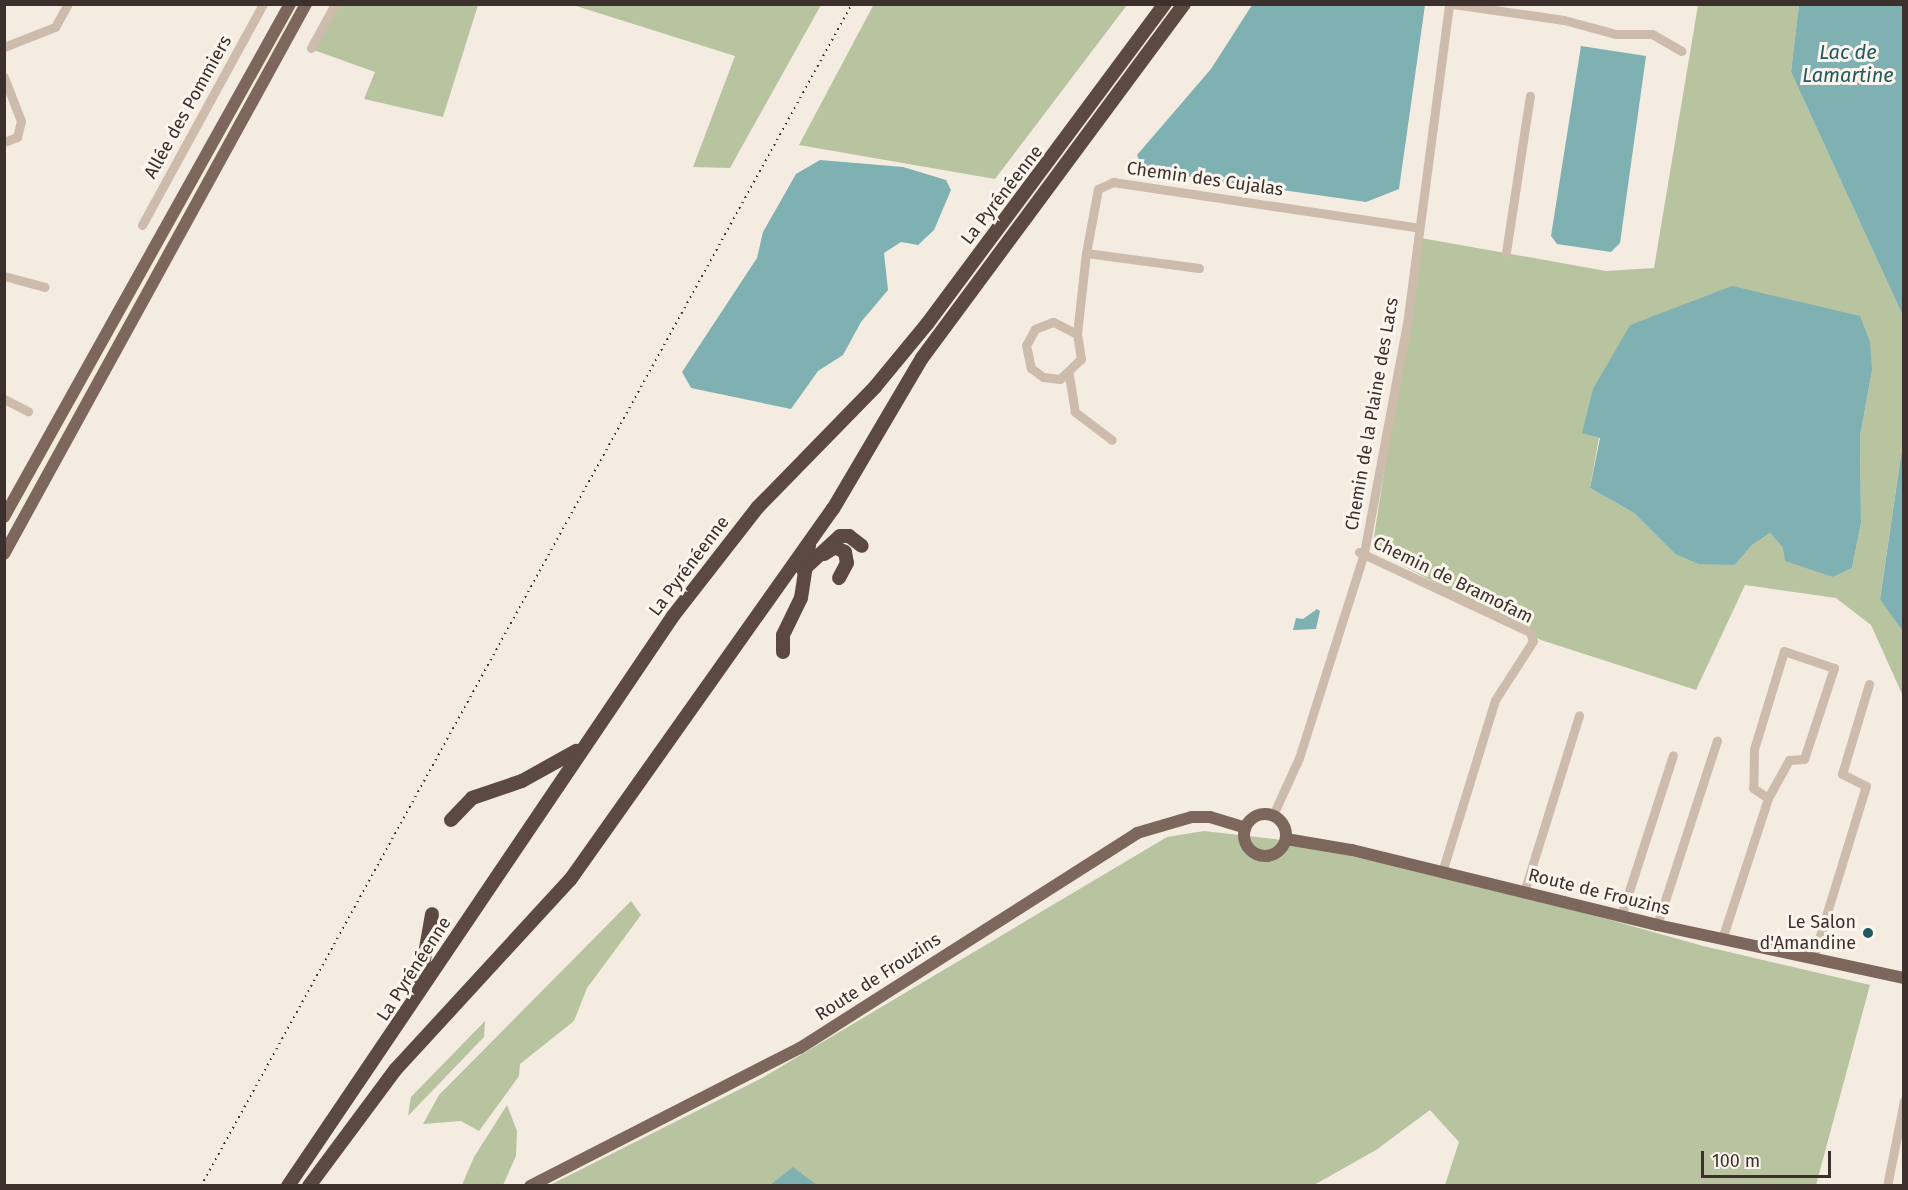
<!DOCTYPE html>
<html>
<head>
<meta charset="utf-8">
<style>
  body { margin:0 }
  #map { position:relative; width:1908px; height:1190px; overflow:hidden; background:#f4ebe1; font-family:"Fira Sans",sans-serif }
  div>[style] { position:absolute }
  .green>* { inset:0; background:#b8c4a0 }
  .water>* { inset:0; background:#7fb0b2 }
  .minor>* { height:9px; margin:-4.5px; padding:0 4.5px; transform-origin:4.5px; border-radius:4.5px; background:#cdbbac }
  .major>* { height:12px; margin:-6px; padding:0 6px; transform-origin:6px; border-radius:6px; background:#7d675c }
  .major>.ring { margin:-6px; padding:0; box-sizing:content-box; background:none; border:12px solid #7d675c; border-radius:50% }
  .highway>* { height:14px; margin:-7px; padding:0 7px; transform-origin:7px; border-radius:7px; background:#5c4a42 }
  .rail>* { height:2px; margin-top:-1px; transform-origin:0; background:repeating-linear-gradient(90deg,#3b302b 0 1.5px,transparent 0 6px) }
  .dots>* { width:16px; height:16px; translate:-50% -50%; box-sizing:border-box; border:3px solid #fbf5ee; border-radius:50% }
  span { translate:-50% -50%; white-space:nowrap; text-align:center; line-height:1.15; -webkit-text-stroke:6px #fbf5ee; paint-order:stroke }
  .street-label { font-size:18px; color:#3b302b }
  .poi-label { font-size:18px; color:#3b302b }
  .right { translate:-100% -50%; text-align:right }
  .water-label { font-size:20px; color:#1f5a5e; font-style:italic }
  .frame { position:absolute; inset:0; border:6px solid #3b302b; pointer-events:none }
  .scale { position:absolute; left:1701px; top:1151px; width:130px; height:27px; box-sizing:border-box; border:3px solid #3b302b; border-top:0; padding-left:8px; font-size:18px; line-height:21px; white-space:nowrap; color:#3b302b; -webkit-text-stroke:4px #fbf5ee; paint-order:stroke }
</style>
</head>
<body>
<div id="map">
  <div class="green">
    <i style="clip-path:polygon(874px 4px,1127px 4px,1127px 5px,995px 179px,799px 145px)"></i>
    <i style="clip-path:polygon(332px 5px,478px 5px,443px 117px,364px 99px,375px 72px,308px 48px)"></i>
    <i style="clip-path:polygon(573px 5px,821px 5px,730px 168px,693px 167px,735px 56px)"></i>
    <i style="clip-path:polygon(evenodd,1698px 5px,1799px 5px,1791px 72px,1903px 316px,1903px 442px,1880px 598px,1903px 632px,1903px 696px,1871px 625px,1836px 598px,1745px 585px,1696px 690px,1541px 640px,1372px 549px,1421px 238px,1606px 271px,1654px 268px,1698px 5px,1669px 312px,1872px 371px,1860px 436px,1861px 523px,1852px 568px,1833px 577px,1783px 548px,1770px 533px,1752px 545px,1735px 565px,1675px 554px,1634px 513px,1590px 488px,1614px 354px,1630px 325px,1669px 312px)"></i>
    <i style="clip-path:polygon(1204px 831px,1275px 839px,1507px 891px,1703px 946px,1870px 985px,1816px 1185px,1445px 1185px,1459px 1142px,1430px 1110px,1376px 1150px,1314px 1185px,817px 1186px,793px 1168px,770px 1185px,548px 1186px,762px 1078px,1167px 837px)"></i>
    <i style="clip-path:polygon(631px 901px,641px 915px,587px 988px,574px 1021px,520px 1064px,519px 1076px,479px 1131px,461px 1121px,423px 1124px,439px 1095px)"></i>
    <i style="clip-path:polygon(485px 1021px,484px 1037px,408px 1116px,411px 1097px)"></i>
    <i style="clip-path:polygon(507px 1105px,517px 1131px,516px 1156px,503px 1185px,462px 1185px,474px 1157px)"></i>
  </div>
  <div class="water">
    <i style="clip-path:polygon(1252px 5px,1425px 5px,1399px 189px,1366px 202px,1143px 170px,1137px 155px,1211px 69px)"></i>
    <i style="clip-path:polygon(1799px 5px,1903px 5px,1903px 316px,1791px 72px)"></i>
    <i style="clip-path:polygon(1581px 46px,1646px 56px,1620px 243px,1611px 252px,1557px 244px,1551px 236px)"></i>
    <i style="clip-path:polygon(820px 160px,903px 167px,946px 180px,951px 190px,934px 230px,918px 245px,901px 242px,884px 253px,888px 290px,861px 322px,843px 355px,818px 371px,791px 409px,691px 388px,682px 372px,757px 258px,763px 232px,796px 174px)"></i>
    <i style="clip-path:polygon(1732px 286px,1860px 316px,1870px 342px,1872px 371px,1860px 436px,1861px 523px,1852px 568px,1833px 577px,1785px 561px,1783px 548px,1770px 533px,1752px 545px,1735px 565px,1699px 564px,1675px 554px,1634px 513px,1590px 488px,1600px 438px,1582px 433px,1593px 389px,1630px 325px)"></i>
    <i style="clip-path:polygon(1903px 442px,1904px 632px,1903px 632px,1880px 599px)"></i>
    <i style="clip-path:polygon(1317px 609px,1320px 611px,1316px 629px,1293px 630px,1296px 618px,1303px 619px)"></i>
    <i style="clip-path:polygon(793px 1167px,817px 1185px,770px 1185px)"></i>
  </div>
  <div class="minor">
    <i style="left:1453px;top:4px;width:112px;rotate:8.2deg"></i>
    <i style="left:1564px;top:20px;width:54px;rotate:15.1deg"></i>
    <i style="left:1616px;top:34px;width:36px"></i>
    <i style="left:1652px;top:34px;width:34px;rotate:30deg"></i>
    <i style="left:4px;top:47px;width:55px;rotate:-21.4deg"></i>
    <i style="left:55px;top:27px;width:26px;rotate:-61deg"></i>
    <i style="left:311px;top:48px;width:50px;rotate:-61.4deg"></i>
    <i style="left:4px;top:77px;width:47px;rotate:68.9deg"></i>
    <i style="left:21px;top:121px;width:16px;rotate:104deg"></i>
    <i style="left:17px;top:137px;width:14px;rotate:159deg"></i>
    <i style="left:142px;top:225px;width:252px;rotate:-61.3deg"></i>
    <i style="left:1506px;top:252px;width:158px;rotate:-81.3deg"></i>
    <i style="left:1086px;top:253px;width:114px;rotate:7.6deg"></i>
    <i style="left:4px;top:276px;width:42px;rotate:15deg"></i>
    <i style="left:1077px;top:334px;width:27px;rotate:-153deg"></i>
    <i style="left:1053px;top:322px;width:19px;rotate:159deg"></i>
    <i style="left:1035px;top:329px;width:18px;rotate:119deg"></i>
    <i style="left:1026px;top:345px;width:24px;rotate:78deg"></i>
    <i style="left:1031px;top:368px;width:15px;rotate:37deg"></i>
    <i style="left:1043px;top:377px;width:17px;rotate:7deg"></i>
    <i style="left:1060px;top:379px;width:29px;rotate:-44deg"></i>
    <i style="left:1081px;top:359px;width:25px;rotate:-99deg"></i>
    <i style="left:1077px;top:334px;width:81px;rotate:-83.7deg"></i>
    <i style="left:1086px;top:253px;width:65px;rotate:-79.4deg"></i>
    <i style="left:1098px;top:189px;width:17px;rotate:-25deg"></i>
    <i style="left:1113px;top:182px;width:309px;rotate:8.5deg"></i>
    <i style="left:1069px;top:375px;width:37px;rotate:81deg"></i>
    <i style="left:1075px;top:412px;width:46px;rotate:37.1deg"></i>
    <i style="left:4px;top:399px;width:27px;rotate:27deg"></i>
    <i style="left:1359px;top:552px;width:189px;rotate:25.1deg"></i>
    <i style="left:1530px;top:632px;width:9px;rotate:72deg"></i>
    <i style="left:1533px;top:641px;width:70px;rotate:122.8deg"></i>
    <i style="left:1495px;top:700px;width:180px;rotate:107.1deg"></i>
    <i style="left:1273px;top:815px;width:63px;rotate:-65.5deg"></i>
    <i style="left:1299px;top:758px;width:215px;rotate:-72.4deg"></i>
    <i style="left:1364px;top:553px;width:233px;rotate:-79.4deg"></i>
    <i style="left:1407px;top:324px;width:323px;rotate:-82.5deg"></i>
    <i style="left:1524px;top:892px;width:185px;rotate:-72.7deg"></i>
    <i style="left:1621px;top:916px;width:169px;rotate:-72.1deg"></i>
    <i style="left:1657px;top:925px;width:194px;rotate:-72deg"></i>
    <i style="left:1722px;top:939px;width:148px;rotate:-71.9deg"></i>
    <i style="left:1768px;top:798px;width:43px;rotate:-61.1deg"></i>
    <i style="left:1789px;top:760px;width:15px;rotate:-4deg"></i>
    <i style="left:1804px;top:759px;width:96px;rotate:-71.8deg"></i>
    <i style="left:1834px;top:668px;width:53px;rotate:-161.2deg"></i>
    <i style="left:1784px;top:651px;width:102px;rotate:107deg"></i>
    <i style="left:1754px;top:749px;width:39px;rotate:91deg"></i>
    <i style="left:1753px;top:788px;width:18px;rotate:34deg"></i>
    <i style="left:1813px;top:958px;width:180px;rotate:-72.9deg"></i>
    <i style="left:1866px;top:786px;width:27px;rotate:-153deg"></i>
    <i style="left:1842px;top:774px;width:94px;rotate:-73.3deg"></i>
    <i style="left:1887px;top:1186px;width:87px;rotate:-78.7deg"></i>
  </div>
  <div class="major">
    <i style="left:4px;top:517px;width:587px;rotate:-60.86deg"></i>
    <i style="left:4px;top:554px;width:627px;rotate:-61.23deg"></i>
    <i class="ring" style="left:1244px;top:814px;width:30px;height:30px"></i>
    <i style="left:1286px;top:839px;width:67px;rotate:9.5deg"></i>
    <i style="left:1352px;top:850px;width:314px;rotate:13.8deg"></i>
    <i style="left:1657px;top:925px;width:253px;rotate:12.1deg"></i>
    <i style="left:530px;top:1186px;width:303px;rotate:-27.1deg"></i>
    <i style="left:800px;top:1048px;width:400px;rotate:-32.5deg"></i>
    <i style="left:1137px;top:833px;width:57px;rotate:-16.2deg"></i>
    <i style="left:1192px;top:817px;width:18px"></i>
    <i style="left:1210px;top:817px;width:37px;rotate:17deg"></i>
  </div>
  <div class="highway">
    <i style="left:824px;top:554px;width:13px;rotate:-32deg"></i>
    <i style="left:835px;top:547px;width:11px;rotate:27deg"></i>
    <i style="left:845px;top:552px;width:11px;rotate:80deg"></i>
    <i style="left:847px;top:563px;width:17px;rotate:118deg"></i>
    <i style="left:803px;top:570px;width:50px;rotate:-42.6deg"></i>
    <i style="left:840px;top:536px;width:9px"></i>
    <i style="left:849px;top:536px;width:16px;rotate:38deg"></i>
    <i style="left:783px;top:652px;width:17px;rotate:-90deg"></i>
    <i style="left:783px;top:635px;width:41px;rotate:-64.1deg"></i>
    <i style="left:801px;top:598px;width:53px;rotate:-81.3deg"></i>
    <i style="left:451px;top:820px;width:30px;rotate:-46deg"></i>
    <i style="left:472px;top:798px;width:53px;rotate:-18.8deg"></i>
    <i style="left:522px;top:781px;width:62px;rotate:-29.1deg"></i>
    <i style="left:419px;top:988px;width:75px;rotate:-80deg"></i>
    <i style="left:288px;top:1186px;width:688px;rotate:-55.96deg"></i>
    <i style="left:673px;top:616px;width:138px;rotate:-52.1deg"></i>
    <i style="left:758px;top:507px;width:168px;rotate:-45.7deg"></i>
    <i style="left:875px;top:387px;width:82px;rotate:-50.5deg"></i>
    <i style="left:927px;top:324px;width:399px;rotate:-53.4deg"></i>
    <i style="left:309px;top:1186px;width:146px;rotate:-53.4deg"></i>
    <i style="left:396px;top:1069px;width:257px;rotate:-47.4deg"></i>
    <i style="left:570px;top:880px;width:455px;rotate:-54.7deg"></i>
    <i style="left:833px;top:509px;width:175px;rotate:-59.5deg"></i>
    <i style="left:922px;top:358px;width:440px;rotate:-53.5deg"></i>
  </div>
  <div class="rail">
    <i style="left:201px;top:1186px;width:1349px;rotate:-61.16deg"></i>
  </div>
  <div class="dots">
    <i style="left:1868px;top:933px;background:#1f5a5e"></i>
  </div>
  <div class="street-label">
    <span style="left:188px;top:107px;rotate:-61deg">Allée des Pommiers</span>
    <span style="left:1205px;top:179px;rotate:8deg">Chemin des Cujalas</span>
    <span style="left:1002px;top:195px;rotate:-52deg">La Pyrénéenne</span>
    <span style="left:1372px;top:414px;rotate:-80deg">Chemin de la Plaine des Lacs</span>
    <span style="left:689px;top:566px;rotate:-53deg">La Pyrénéenne</span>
    <span style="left:1453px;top:580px;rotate:26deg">Chemin de Bramofam</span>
    <span style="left:1599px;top:892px;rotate:14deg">Route de Frouzins</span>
    <span style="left:414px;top:969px;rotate:-57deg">La Pyrénéenne</span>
    <span style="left:878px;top:977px;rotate:-33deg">Route de Frouzins</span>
  </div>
  <div class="poi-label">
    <span class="right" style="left:1856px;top:933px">Le Salon<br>d'Amandine</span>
  </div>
  <div class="water-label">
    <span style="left:1848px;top:64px">Lac de<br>Lamartine</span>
  </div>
  <div class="frame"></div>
  <div class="scale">100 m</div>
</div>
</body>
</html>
